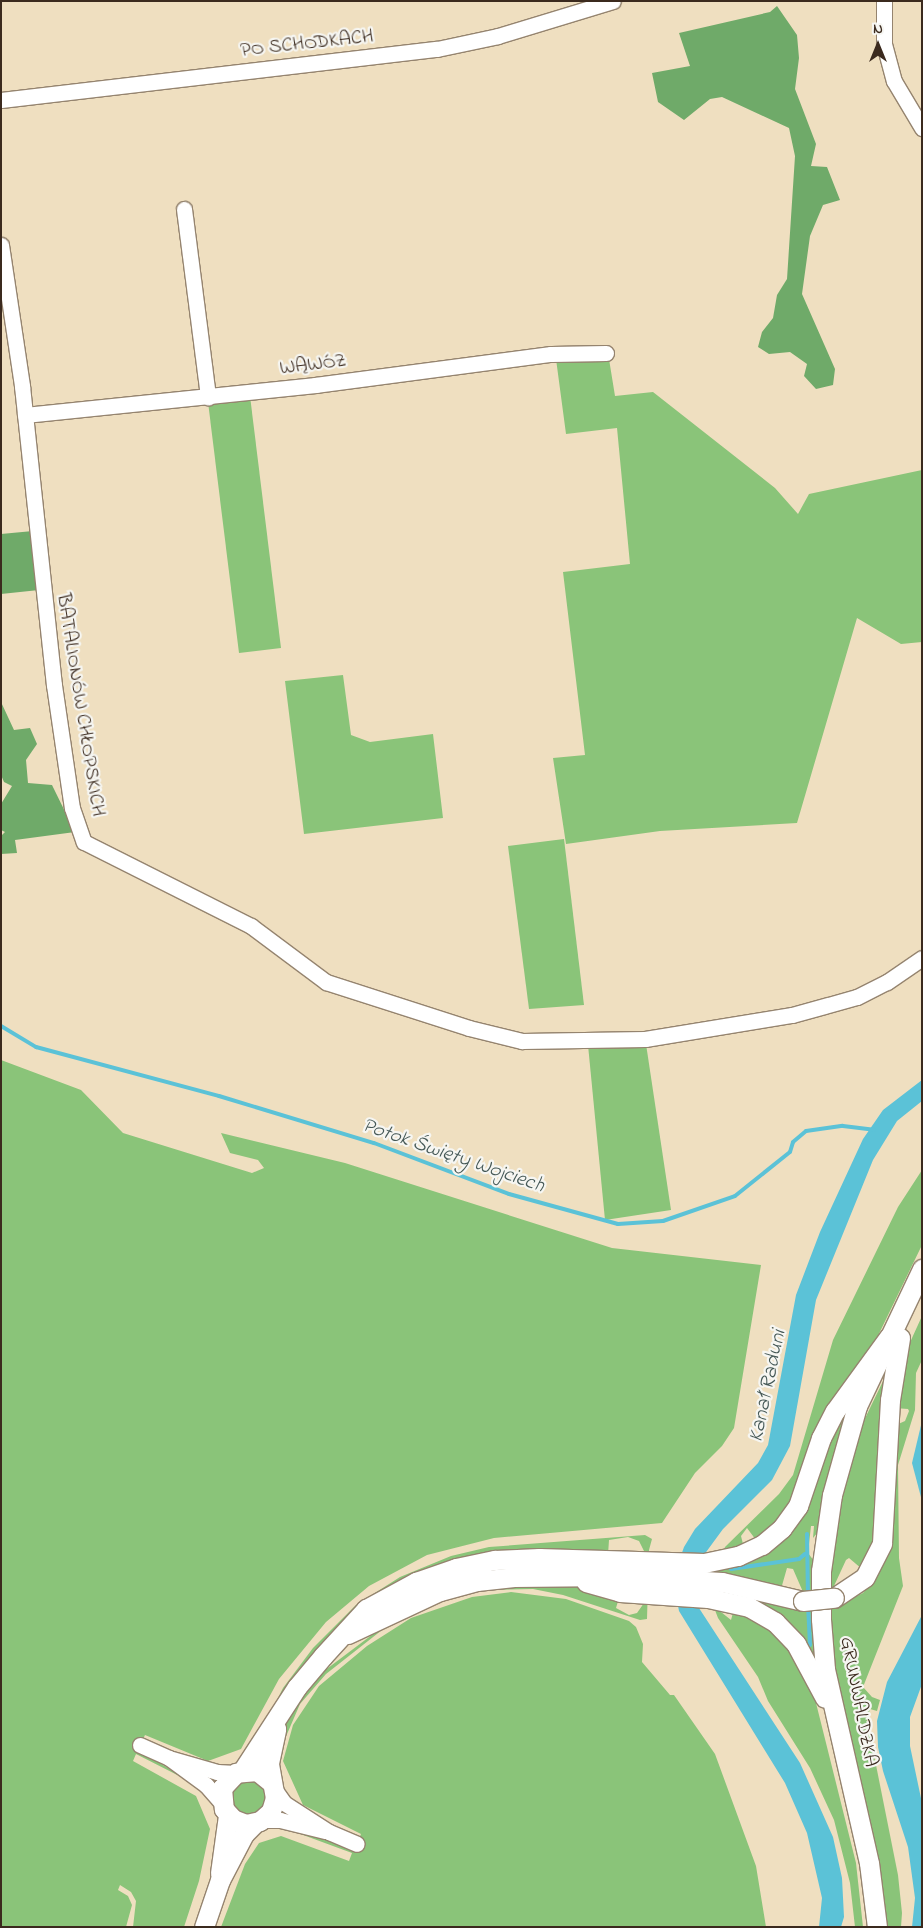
<!DOCTYPE html>
<html>
<head>
<meta charset="utf-8">
<style>
  body { margin:0 }
  #map { position:relative; width:923px; height:1928px; overflow:hidden; background:#efdfc0; font-family:"Indie Flower",sans-serif }
  div>[style] { position:absolute }
  .green>* { inset:0; background:#8ac479 }
  .round { border-radius:50% }
  .forest>* { inset:0; background:#6faa69 }
  .water>* { inset:0; background:#5bc2d7 }
  .stream>* { height:4px; margin:-2px; padding:0 2px; transform-origin:2px; border-radius:2px; background:#5bc2d7 }
  .roads { filter:drop-shadow(1px 0 #95846f) drop-shadow(-1px 0 #95846f) drop-shadow(0 1px #95846f) drop-shadow(0 -1px #95846f) }
  .minor>* { height:15px; margin:-7.5px; padding:0 7.5px; transform-origin:7.5px; border-radius:7.5px; background:#fff }
  .major>* { height:19px; margin:-9.5px; padding:0 9.5px; transform-origin:9.5px; border-radius:9.5px; background:#fff }
  .bridges { filter:drop-shadow(1px 0 #95846f) drop-shadow(-1px 0 #95846f) drop-shadow(0 1px #95846f) drop-shadow(0 -1px #95846f) }
  .major-bridge>* { height:19px; margin:-9.5px; padding:0 9.5px; transform-origin:9.5px; border-radius:9.5px; background:#fff }
  span { translate:-50% -50%; white-space:nowrap; text-align:center; line-height:1.15; -webkit-text-stroke:4.5px #f6f6f2; paint-order:stroke }
  .street-label { font-size:20px; color:#3b2a1e }
  .water-label { font-size:21px; color:#455856; font-style:italic }
  .frame { position:absolute; inset:0; border:2px solid #3b2a1e; pointer-events:none }
  .north { position:absolute; left:853px; top:20px; width:50px; height:50px; -webkit-text-stroke:4px #f6f6f2; paint-order:stroke; rotate:0deg; font-size:14px; font-weight:700; line-height:20px; text-align:center; color:#3b2a1e }
  .north::after { content:''; display:block; margin:auto; width:18px; height:22px; background:#3b2a1e; clip-path:polygon(50% 0,100% 100%,50% 72%,0 100%) }
</style>
</head>
<body>
<div id="map">
  <div class="green">
    <i style="clip-path:polygon(556px 359px,609px 359px,615px 396px,653px 392px,775px 488px,798px 514px,809px 494px,922px 470px,922px 642px,901px 644px,857px 618px,797px 823px,660px 831px,566px 844px,553px 758px,585px 755px,563px 572px,630px 564px,617px 428px,566px 434px)"></i>
    <i style="clip-path:polygon(250px 396px,281px 648px,239px 653px,208px 402px)"></i>
    <i style="clip-path:polygon(343px 675px,351px 735px,370px 742px,433px 734px,443px 818px,304px 834px,285px 681px)"></i>
    <i style="clip-path:polygon(564px 839px,584px 1005px,529px 1009px,508px 846px)"></i>
    <i style="clip-path:polygon(646px 1044px,671px 1210px,605px 1220px,588px 1045px)"></i>
    <i style="clip-path:polygon(1px 1060px,81px 1090px,123px 1133px,252px 1173px,264px 1168px,258px 1160px,230px 1153px,221px 1133px,345px 1163px,612px 1248px,761px 1265px,734px 1428px,722px 1446px,695px 1473px,662px 1523px,494px 1538px,427px 1555px,369px 1586px,326px 1622px,279px 1679px,241px 1749px,208px 1761px,145px 1735px,138px 1750px,193px 1783px,136px 1754px,133px 1761px,196px 1796px,210px 1829px,199px 1881px,184px 1927px,133px 1927px,136px 1901px,131px 1892px,120px 1885px,118px 1890px,128px 1896px,132px 1905px,126px 1927px,1px 1927px)"></i>
    <i style="clip-path:polygon(evenodd,922px 1170px,922px 1245px,873px 1346px,824px 1416px,797px 1489px,784px 1514px,756px 1540px,747px 1528px,741px 1536px,743px 1544px,726px 1550px,723px 1567px,761px 1553px,792px 1526px,807px 1500px,830px 1433px,861px 1386px,834px 1456px,818px 1532px,813px 1538px,814px 1526px,811px 1526px,808px 1553px,814px 1561px,813px 1607px,818px 1670px,789px 1627px,760px 1605px,722px 1594px,721px 1612px,731px 1620px,734px 1609px,768px 1626px,789px 1646px,813px 1691px,856px 1863px,863px 1927px,855px 1927px,850px 1883px,834px 1820px,810px 1768px,768px 1701px,758px 1677px,718px 1618px,713px 1605px,711px 1580px,725px 1547px,779px 1494px,793px 1475px,833px 1340px,898px 1207px,922px 1170px,787px 1568px,793px 1569px,803px 1592px,803px 1611px,722px 1587px,722px 1576px,781px 1589px,787px 1568px)"></i>
    <i style="clip-path:polygon(922px 1316px,922px 1360px,916px 1373px,915px 1410px,898px 1465px,899px 1558px,903px 1586px,863px 1687px,872px 1697px,880px 1700px,877px 1711px,870px 1709px,867px 1720px,898px 1875px,902px 1913px,901px 1927px,883px 1927px,840px 1713px,827px 1610px,833px 1518px,856px 1437px,885px 1377px,875px 1540px,862px 1569px,849px 1558px,846px 1560px,834px 1586px,834px 1607px,863px 1593px,879px 1573px,891px 1547px,896px 1425px,905px 1421px,909px 1411px,908px 1409px,894px 1408px,907px 1349px)"></i>
    <i style="clip-path:polygon(645px 1535px,652px 1539px,649px 1550px,647px 1619px,640px 1620px,563px 1595px,533px 1589px,484px 1590px,436px 1603px,382px 1630px,326px 1674px,300px 1704px,281px 1748px,276px 1750px,289px 1715px,324px 1671px,389px 1622px,427px 1603px,479px 1588px,527px 1584px,576px 1587px,619px 1598px,616px 1608px,629px 1615px,637px 1613px,644px 1603px,644px 1589px,613px 1584px,644px 1584px,644px 1573px,521px 1568px,455px 1578px,409px 1595px,370px 1615px,408px 1591px,459px 1573px,496px 1566px,538px 1564px,645px 1567px,645px 1553px,639px 1541px,628px 1537px,609px 1540px,608px 1555px,497px 1554px,441px 1566px,388px 1589px,339px 1624px,286px 1690px,256px 1742px,283px 1688px,313px 1648px,356px 1605px,400px 1577px,451px 1556px,489px 1547px)"></i>
    <i style="clip-path:polygon(511px 1592px,566px 1599px,629px 1621px,636px 1627px,643px 1644px,642px 1662px,670px 1695px,674px 1695px,715px 1754px,756px 1866px,766px 1927px,221px 1927px,245px 1864px,259px 1843px,281px 1836px,349px 1861px,352px 1853px,295px 1832px,293px 1828px,354px 1850px,361px 1834px,303px 1805px,283px 1761px,293px 1725px,319px 1686px,367px 1646px,411px 1618px,472px 1597px)"></i>
    <i class="round" style="left:231px;top:1780px;width:34px;height:34px"></i>
  </div>
  <div class="forest">
    <i style="clip-path:polygon(777px 6px,797px 35px,799px 58px,795px 89px,816px 144px,811px 166px,827px 167px,840px 200px,823px 205px,810px 236px,802px 294px,835px 369px,833px 385px,816px 389px,804px 376px,807px 364px,790px 352px,769px 354px,758px 347px,762px 332px,773px 318px,777px 295px,787px 279px,795px 156px,789px 128px,722px 97px,710px 99px,684px 120px,658px 102px,652px 73px,690px 66px,679px 33px,770px 12px)"></i>
    <i style="clip-path:polygon(33px 531px,39px 590px,1px 594px,1px 534px)"></i>
    <i style="clip-path:polygon(1px 702px,14px 730px,30px 728px,37px 744px,26px 760px,28px 783px,52px 785px,75px 832px,15px 840px,17px 853px,1px 854px,1px 836px,5px 832px,1px 830px,1px 804px,12px 786px,4px 782px,1px 775px)"></i>
  </div>
  <div class="water">
    <i style="clip-path:polygon(922px 1080px,922px 1101px,897px 1121px,873px 1160px,816px 1300px,790px 1446px,772px 1480px,723px 1529px,701px 1559px,697px 1605px,800px 1763px,833px 1837px,842px 1878px,844px 1917px,841px 1927px,819px 1927px,822px 1898px,807px 1833px,785px 1783px,679px 1611px,676px 1595px,678px 1564px,684px 1547px,695px 1529px,758px 1463px,768px 1445px,796px 1295px,820px 1232px,863px 1139px,883px 1110px)"></i>
    <i style="clip-path:polygon(922px 1421px,922px 1501px,912px 1463px)"></i>
    <i style="clip-path:polygon(922px 1615px,922px 1684px,910px 1717px,910px 1746px,922px 1803px,922px 1927px,912px 1927px,915px 1898px,908px 1847px,883px 1771px,878px 1747px,877px 1721px,887px 1682px)"></i>
  </div>
  <div class="stream">
    <i style="left:1px;top:1026px;width:41px;rotate:31deg"></i>
    <i style="left:36px;top:1047px;width:189px;rotate:15deg"></i>
    <i style="left:219px;top:1096px;width:162px;rotate:16.9deg"></i>
    <i style="left:374px;top:1143px;width:144px;rotate:20.7deg"></i>
    <i style="left:509px;top:1194px;width:113px;rotate:15.4deg"></i>
    <i style="left:618px;top:1224px;width:45px;rotate:-3.8deg"></i>
    <i style="left:663px;top:1221px;width:76px;rotate:-19.1deg"></i>
    <i style="left:735px;top:1196px;width:70px;rotate:-38.7deg"></i>
    <i style="left:790px;top:1152px;width:10px;rotate:-73deg"></i>
    <i style="left:793px;top:1142px;width:17px;rotate:-40deg"></i>
    <i style="left:806px;top:1131px;width:37px;rotate:-8deg"></i>
    <i style="left:843px;top:1126px;width:31px;rotate:7deg"></i>
    <i style="left:807px;top:1534px;width:61px;rotate:89.1deg"></i>
    <i style="left:731px;top:1569px;width:69px;rotate:-8.4deg"></i>
    <i style="left:799px;top:1559px;width:8px;rotate:-40deg"></i>
    <i style="left:808px;top:1605px;width:40px;rotate:87.1deg"></i>
  </div>
  <div class="roads">
    <div class="minor">
      <i style="left:884px;top:1px;width:43px;rotate:90deg"></i>
      <i style="left:884px;top:44px;width:38px;rotate:75deg"></i>
      <i style="left:894px;top:81px;width:55px;rotate:59.2deg"></i>
      <i style="left:1px;top:100px;width:439px;rotate:-6.7deg"></i>
      <i style="left:437px;top:49px;width:62px;rotate:-12deg"></i>
      <i style="left:498px;top:36px;width:120px;rotate:-16.9deg"></i>
      <i style="left:184px;top:209px;width:190px;rotate:82.7deg"></i>
      <i style="left:1px;top:245px;width:143px;rotate:81.5deg"></i>
      <i style="left:22px;top:386px;width:301px;rotate:83.9deg"></i>
      <i style="left:54px;top:685px;width:124px;rotate:81.7deg"></i>
      <i style="left:72px;top:808px;width:36px;rotate:71deg"></i>
      <i style="left:84px;top:842px;width:187px;rotate:26.7deg"></i>
      <i style="left:251px;top:926px;width:94px;rotate:36.7deg"></i>
      <i style="left:326px;top:982px;width:150px;rotate:17.8deg"></i>
      <i style="left:469px;top:1028px;width:55px;rotate:13.8deg"></i>
      <i style="left:522px;top:1041px;width:123px;rotate:-0.9deg"></i>
      <i style="left:645px;top:1039px;width:149px;rotate:-9.3deg"></i>
      <i style="left:792px;top:1015px;width:67px;rotate:-15.5deg"></i>
      <i style="left:857px;top:997px;width:34px;rotate:-27deg"></i>
      <i style="left:887px;top:982px;width:42px;rotate:-34.4deg"></i>
      <i style="left:25px;top:415px;width:292px;rotate:-5.9deg"></i>
      <i style="left:315px;top:385px;width:238px;rotate:-7.5deg"></i>
      <i style="left:551px;top:354px;width:55px;rotate:-1deg"></i>
      <i style="left:140px;top:1745px;width:32px;rotate:24deg"></i>
      <i style="left:169px;top:1758px;width:46px;rotate:36.1deg"></i>
      <i style="left:206px;top:1785px;width:23px;rotate:49deg"></i>
      <i style="left:172px;top:1759px;width:47px;rotate:16.1deg"></i>
      <i style="left:217px;top:1772px;width:19px;rotate:3deg"></i>
      <i style="left:275px;top:1790px;width:16px;rotate:55deg"></i>
      <i style="left:284px;top:1803px;width:54px;rotate:32.8deg"></i>
      <i style="left:329px;top:1832px;width:30px;rotate:23deg"></i>
      <i style="left:262px;top:1820px;width:18px"></i>
      <i style="left:280px;top:1820px;width:46px;rotate:13.7deg"></i>
    </div>
    <div class="major">
      <i style="left:586px;top:1582px;width:35px;rotate:16deg"></i>
      <i style="left:620px;top:1592px;width:88px;rotate:3.9deg"></i>
      <i style="left:708px;top:1598px;width:42px;rotate:12.4deg"></i>
      <i style="left:749px;top:1607px;width:30px;rotate:30deg"></i>
      <i style="left:775px;top:1622px;width:30px;rotate:46deg"></i>
      <i style="left:796px;top:1644px;width:61px;rotate:61.8deg"></i>
      <i style="left:834px;top:1598px;width:37px;rotate:-34deg"></i>
      <i style="left:865px;top:1577px;width:38px;rotate:-63deg"></i>
      <i style="left:882px;top:1543px;width:143px;rotate:-86.8deg"></i>
      <i style="left:890px;top:1400px;width:63px;rotate:-80.8deg"></i>
      <i style="left:348px;top:1634px;width:102px;rotate:-25.1deg"></i>
      <i style="left:440px;top:1591px;width:38px;rotate:-15deg"></i>
      <i style="left:477px;top:1581px;width:37px;rotate:-6deg"></i>
      <i style="left:514px;top:1577px;width:100px;rotate:-0.6deg"></i>
      <i style="left:614px;top:1576px;width:108px;rotate:3.2deg"></i>
      <i style="left:722px;top:1582px;width:83px;rotate:13.2deg"></i>
      <i style="left:243px;top:1770px;width:99px;rotate:-57deg"></i>
      <i style="left:297px;top:1687px;width:40px;rotate:-50deg"></i>
      <i style="left:323px;top:1656px;width:64px;rotate:-47.5deg"></i>
      <i style="left:366px;top:1609px;width:57px;rotate:-28.4deg"></i>
      <i style="left:416px;top:1582px;width:42px;rotate:-19.3deg"></i>
      <i style="left:456px;top:1568px;width:40px;rotate:-12deg"></i>
      <i style="left:495px;top:1560px;width:44px;rotate:-2.6deg"></i>
      <i style="left:539px;top:1558px;width:165px;rotate:1.7deg"></i>
      <i style="left:704px;top:1563px;width:35px;rotate:-12deg"></i>
      <i style="left:738px;top:1556px;width:26px;rotate:-25deg"></i>
      <i style="left:762px;top:1545px;width:26px;rotate:-40deg"></i>
      <i style="left:782px;top:1528px;width:27px;rotate:-54deg"></i>
      <i style="left:798px;top:1506px;width:72px;rotate:-71.3deg"></i>
      <i style="left:821px;top:1438px;width:30px;rotate:-63deg"></i>
      <i style="left:835px;top:1411px;width:92px;rotate:-53.9deg"></i>
      <i style="left:272px;top:1783px;width:19px;rotate:-141deg"></i>
      <i style="left:257px;top:1771px;width:21px;rotate:175deg"></i>
      <i style="left:236px;top:1773px;width:21px;rotate:133deg"></i>
      <i style="left:222px;top:1788px;width:21px;rotate:85deg"></i>
      <i style="left:224px;top:1809px;width:13px;rotate:48deg"></i>
      <i style="left:233px;top:1819px;width:14px;rotate:21deg"></i>
      <i style="left:246px;top:1824px;width:14px;rotate:-12deg"></i>
      <i style="left:260px;top:1821px;width:15px;rotate:-42deg"></i>
      <i style="left:271px;top:1811px;width:14px;rotate:-73deg"></i>
      <i style="left:275px;top:1798px;width:36px;rotate:-100deg"></i>
      <i style="left:269px;top:1763px;width:35px;rotate:-78deg"></i>
      <i style="left:220px;top:1873px;width:59px;rotate:-82.1deg"></i>
      <i style="left:204px;top:1927px;width:50px;rotate:-71.2deg"></i>
      <i style="left:220px;top:1880px;width:52px;rotate:-62.4deg"></i>
      <i style="left:244px;top:1834px;width:14px;rotate:-45deg"></i>
      <i style="left:877px;top:1927px;width:64px;rotate:-97.1deg"></i>
      <i style="left:869px;top:1863px;width:199px;rotate:-102.8deg"></i>
      <i style="left:825px;top:1669px;width:50px;rotate:-94.6deg"></i>
      <i style="left:821px;top:1619px;width:48px;rotate:-90deg"></i>
      <i style="left:821px;top:1571px;width:77px;rotate:-81.8deg"></i>
      <i style="left:832px;top:1495px;width:92px;rotate:-74.3deg"></i>
      <i style="left:857px;top:1406px;width:152px;rotate:-64.6deg"></i>
    </div>
  </div>
  <div class="bridges">
    <div class="major-bridge">
      <i style="left:803px;top:1601px;width:31px;rotate:-6deg"></i>
    </div>
  </div>
  <div class="street-label">
    <span style="left:307px;top:44px;rotate:-6deg">PO SCHODKACH</span>
    <span style="left:313px;top:365px;rotate:-7deg">WĄWÓZ</span>
    <span style="left:80px;top:705px;rotate:81deg">BATALIONÓW CHŁOPSKICH</span>
    <span style="left:858px;top:1702px;rotate:79deg">GRUNWALDZKA</span>
  </div>
  <div class="water-label">
    <span style="left:453px;top:1156px;rotate:19deg">Potok Święty Wojciech</span>
    <span style="left:768px;top:1386px;rotate:-78deg">Kanał Raduni</span>
  </div>
  <div class="frame"></div>
  <div class="north">N</div>
</div>
</body>
</html>
